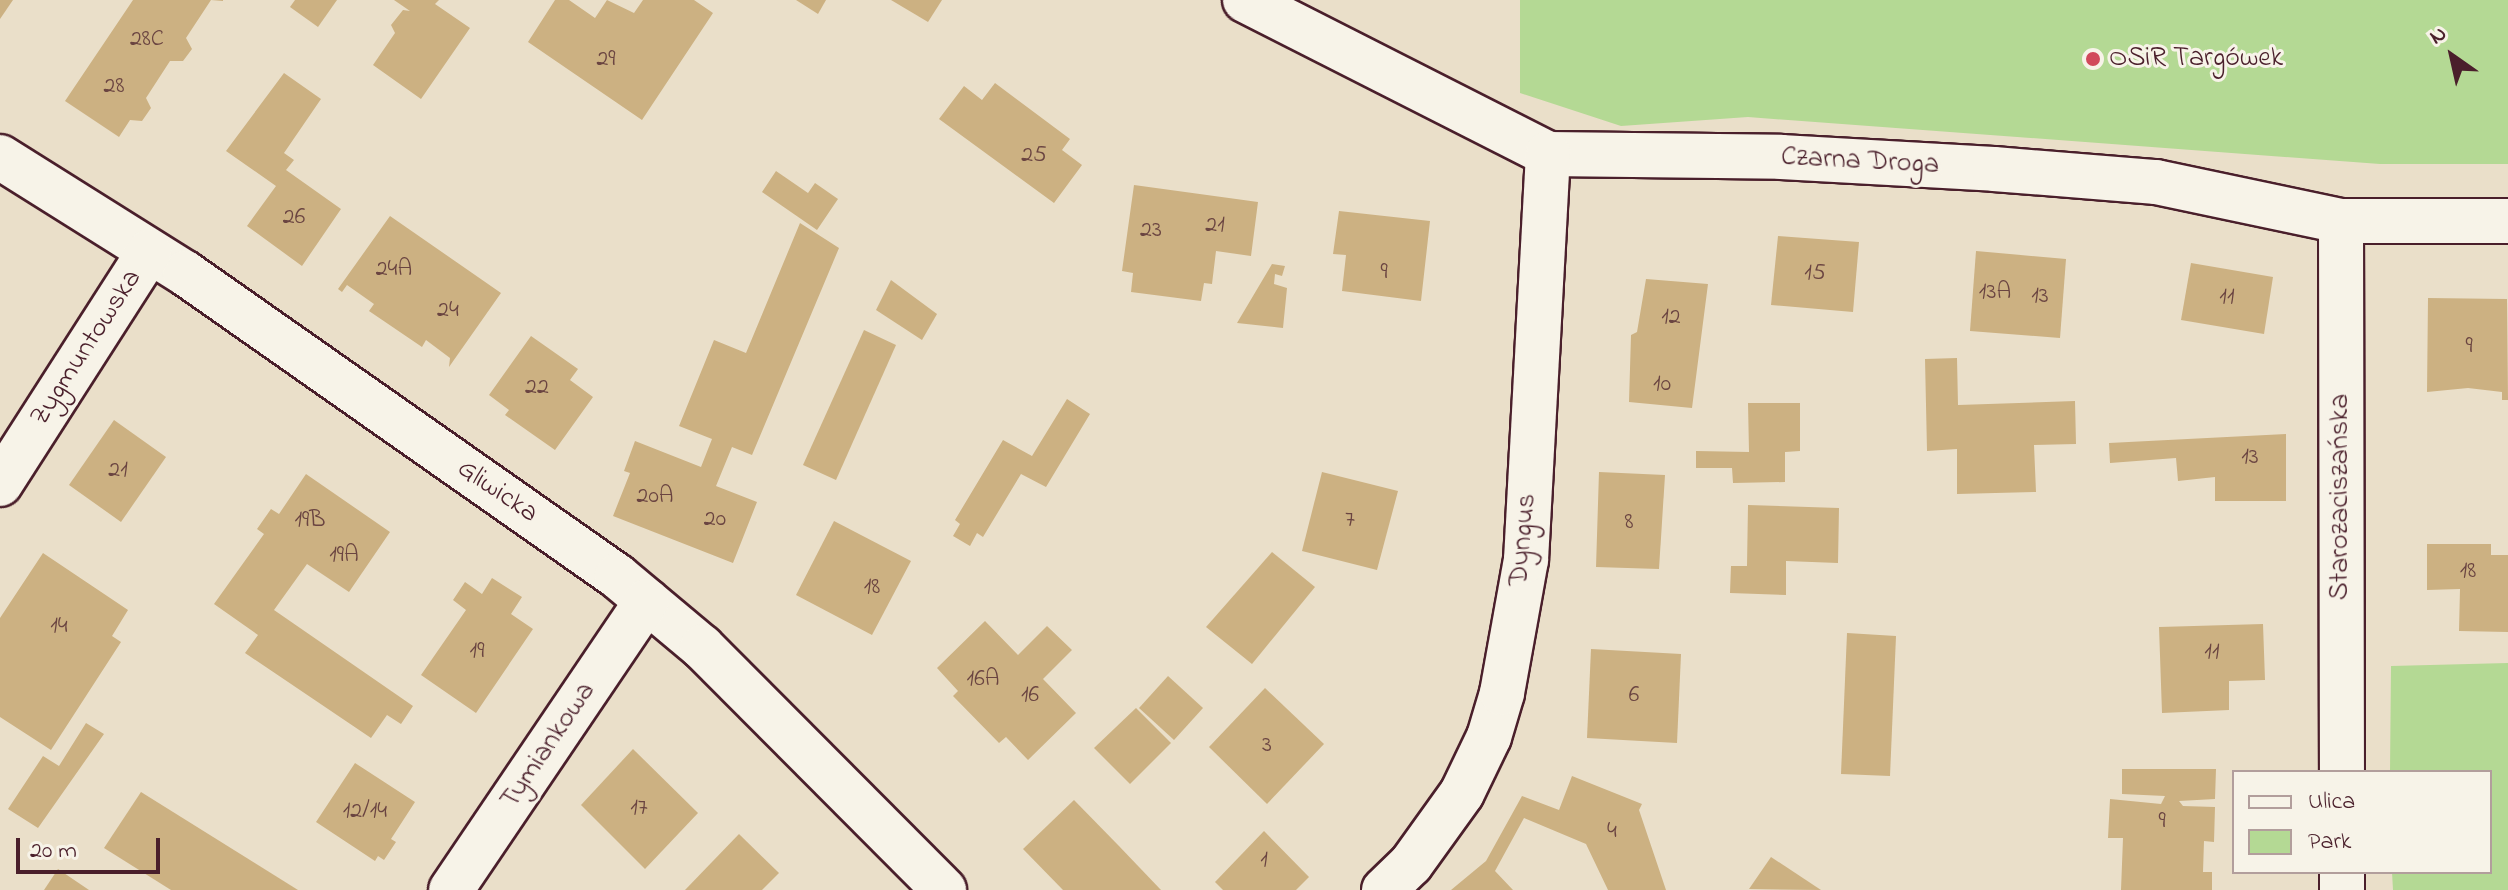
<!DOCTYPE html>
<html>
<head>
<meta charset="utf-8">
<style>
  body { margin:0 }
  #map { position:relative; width:2508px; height:890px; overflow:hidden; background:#eadfc9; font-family:"Indie Flower",sans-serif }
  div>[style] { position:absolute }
  .green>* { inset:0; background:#b4d994 }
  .building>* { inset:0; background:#ccb182 }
  .roads { filter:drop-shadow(2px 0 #4a1f2b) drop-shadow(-2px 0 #4a1f2b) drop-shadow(0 2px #4a1f2b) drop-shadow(0 -2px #4a1f2b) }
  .minor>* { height:44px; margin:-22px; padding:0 22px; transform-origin:22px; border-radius:22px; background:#f7f3e8 }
  .dots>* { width:22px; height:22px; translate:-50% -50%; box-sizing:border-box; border:4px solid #f7f3e8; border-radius:50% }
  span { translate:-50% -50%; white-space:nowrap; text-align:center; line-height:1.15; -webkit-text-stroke:6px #f7f3e8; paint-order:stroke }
  .number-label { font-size:24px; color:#6a4441 }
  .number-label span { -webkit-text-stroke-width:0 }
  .poi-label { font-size:28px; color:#4a1f2b }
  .left { translate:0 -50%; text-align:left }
  .street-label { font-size:28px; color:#4a1f2b }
  .legend { position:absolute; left:2232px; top:770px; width:260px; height:104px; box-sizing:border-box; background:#f7f3e8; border:2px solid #b29e9c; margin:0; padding:10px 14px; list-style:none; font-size:24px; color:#4a1f2b }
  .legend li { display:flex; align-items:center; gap:16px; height:40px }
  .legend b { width:40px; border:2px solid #b29e9c }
  .north { position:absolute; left:2412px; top:16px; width:80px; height:80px; -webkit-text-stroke:6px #f7f3e8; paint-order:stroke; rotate:326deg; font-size:22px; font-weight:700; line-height:32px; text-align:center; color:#4a1f2b }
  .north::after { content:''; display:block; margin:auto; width:28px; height:36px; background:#4a1f2b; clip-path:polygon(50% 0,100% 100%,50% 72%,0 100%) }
  .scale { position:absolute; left:16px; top:838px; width:144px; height:36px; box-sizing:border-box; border:4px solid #4a1f2b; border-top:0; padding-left:10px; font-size:24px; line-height:28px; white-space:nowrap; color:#4a1f2b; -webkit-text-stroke:6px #f7f3e8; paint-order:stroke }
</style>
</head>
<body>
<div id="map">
  <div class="green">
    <i style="clip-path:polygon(1520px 0,2508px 0,2508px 164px,2380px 164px,1748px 117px,1621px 126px,1520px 93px)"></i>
    <i style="clip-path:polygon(2508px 663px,2508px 890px,2393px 890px,2392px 872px,2490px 872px,2490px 772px,2390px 772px,2391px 666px)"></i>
  </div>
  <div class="building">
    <i style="clip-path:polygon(0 0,13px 0,0 19px)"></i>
    <i style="clip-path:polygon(133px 0,223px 0,223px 1px,211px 0,186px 38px,192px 49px,183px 61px,170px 61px,146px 98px,151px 108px,142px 121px,130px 120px,119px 137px,65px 101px)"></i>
    <i style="clip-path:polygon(295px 0,337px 0,318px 27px,290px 7px)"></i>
    <i style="clip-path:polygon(394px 0,439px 0,435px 4px,470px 28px,421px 99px,373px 65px,395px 33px,391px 25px,403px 10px,410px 11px)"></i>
    <i style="clip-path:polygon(555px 0,569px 0,595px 18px,607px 0,634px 13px,643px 0,694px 0,713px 13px,642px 120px,528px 42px)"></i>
    <i style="clip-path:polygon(796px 0,826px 0,818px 14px)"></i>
    <i style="clip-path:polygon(891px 0,942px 0,928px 22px)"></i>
    <i style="clip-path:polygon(284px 73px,321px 99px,284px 153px,294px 160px,286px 170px,341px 209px,302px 266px,247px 226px,276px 186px,226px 151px)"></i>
    <i style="clip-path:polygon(995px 83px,1070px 139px,1062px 150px,1082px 165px,1054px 203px,939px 119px,964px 86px,982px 100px)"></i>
    <i style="clip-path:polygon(776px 171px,808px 193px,815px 183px,838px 199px,817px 230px,762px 192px)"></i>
    <i style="clip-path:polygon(1134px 185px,1258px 202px,1251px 256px,1216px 251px,1212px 284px,1204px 283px,1201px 301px,1131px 292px,1133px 273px,1122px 271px)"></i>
    <i style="clip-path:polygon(1339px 211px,1430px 221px,1421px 301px,1342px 291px,1346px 255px,1333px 254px)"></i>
    <i style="clip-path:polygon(390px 216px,501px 293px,449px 367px,450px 358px,426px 340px,422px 347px,369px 311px,374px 304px,347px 285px,342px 292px,338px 289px)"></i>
    <i style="clip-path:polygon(800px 223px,839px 248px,752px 455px,732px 447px,716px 486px,757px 502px,733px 563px,613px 516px,630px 473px,624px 471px,635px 441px,701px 467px,712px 439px,679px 426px,714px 340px,746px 353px)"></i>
    <i style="clip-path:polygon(1778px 236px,1859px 242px,1853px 312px,1771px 305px)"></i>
    <i style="clip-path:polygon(1976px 251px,2066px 259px,2060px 338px,1970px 331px)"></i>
    <i style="clip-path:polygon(2191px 263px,2273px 277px,2264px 334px,2181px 320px)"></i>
    <i style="clip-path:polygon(1272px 264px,1285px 266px,1282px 276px,1275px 274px,1274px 284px,1287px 288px,1283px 328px,1237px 323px)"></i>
    <i style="clip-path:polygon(1646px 279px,1708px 284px,1692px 408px,1629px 402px,1631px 335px,1637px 332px)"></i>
    <i style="clip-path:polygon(891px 280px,937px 314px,922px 340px,876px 310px)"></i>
    <i style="clip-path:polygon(2428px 298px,2507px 299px,2508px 400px,2502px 400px,2502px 392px,2468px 388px,2427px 392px)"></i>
    <i style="clip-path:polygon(864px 330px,896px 345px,836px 480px,803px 465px)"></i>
    <i style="clip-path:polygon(531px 336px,578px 369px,570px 380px,593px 397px,555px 450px,505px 415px,509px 410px,489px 395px)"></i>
    <i style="clip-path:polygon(1957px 358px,1958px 405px,2075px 401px,2076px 444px,2034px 445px,2036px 492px,1957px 494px,1957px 449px,1927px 451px,1925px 359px)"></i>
    <i style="clip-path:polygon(1067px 399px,1090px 414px,1046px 487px,1021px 474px,983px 537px,977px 533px,970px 546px,953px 536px,960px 524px,955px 520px,1003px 440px,1032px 456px)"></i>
    <i style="clip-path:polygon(1748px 403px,1800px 403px,1800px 451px,1785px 452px,1785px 482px,1733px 483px,1732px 468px,1696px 468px,1696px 451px,1749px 452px)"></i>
    <i style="clip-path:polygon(114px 420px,166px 457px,121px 522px,69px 485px)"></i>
    <i style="clip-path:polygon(2286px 434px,2286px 501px,2215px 501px,2215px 477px,2178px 481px,2176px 458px,2110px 463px,2109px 443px)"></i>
    <i style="clip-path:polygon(1322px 472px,1398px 491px,1377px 570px,1302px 551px)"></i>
    <i style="clip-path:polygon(1599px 472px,1665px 475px,1659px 569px,1596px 567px)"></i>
    <i style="clip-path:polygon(306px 474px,390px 532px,349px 592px,307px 564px,274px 610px,413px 706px,401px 724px,387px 715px,371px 738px,245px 653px,258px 635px,214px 604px,264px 534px,257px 529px,271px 509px,279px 514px)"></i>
    <i style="clip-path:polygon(1748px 505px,1839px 508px,1838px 563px,1786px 561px,1786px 595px,1730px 593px,1731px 566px,1747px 566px)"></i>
    <i style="clip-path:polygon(834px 521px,911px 561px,872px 635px,796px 595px)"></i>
    <i style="clip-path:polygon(2427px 544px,2491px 544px,2491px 555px,2508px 555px,2508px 632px,2459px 631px,2460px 589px,2427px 590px)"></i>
    <i style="clip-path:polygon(1272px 552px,1315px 587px,1252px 664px,1206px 627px)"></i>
    <i style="clip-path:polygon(43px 553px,128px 610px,112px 636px,121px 642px,51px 750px,0 717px,0 618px)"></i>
    <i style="clip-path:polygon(492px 578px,522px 597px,511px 614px,533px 629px,476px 713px,421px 675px,466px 610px,453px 600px,465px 582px,482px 594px)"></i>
    <i style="clip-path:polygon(985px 621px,1018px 655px,1047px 626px,1072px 650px,1043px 679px,1076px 713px,1028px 760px,1006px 737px,999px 743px,953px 696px,958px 691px,937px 668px)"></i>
    <i style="clip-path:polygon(2263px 624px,2265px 680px,2229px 681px,2229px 710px,2162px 713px,2159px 627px)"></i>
    <i style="clip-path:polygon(1847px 633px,1896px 636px,1890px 776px,1841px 774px)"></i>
    <i style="clip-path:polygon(1591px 649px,1681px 654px,1677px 743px,1587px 738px)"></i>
    <i style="clip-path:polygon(1168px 676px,1203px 708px,1174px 740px,1139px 708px)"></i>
    <i style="clip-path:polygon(1265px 688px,1324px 744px,1267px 804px,1209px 747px)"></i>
    <i style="clip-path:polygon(1136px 708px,1171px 743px,1130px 784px,1094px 748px)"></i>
    <i style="clip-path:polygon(86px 723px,104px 734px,38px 828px,8px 809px,43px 756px,59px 766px)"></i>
    <i style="clip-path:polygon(633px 749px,698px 813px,645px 869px,581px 805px)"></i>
    <i style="clip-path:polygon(355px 763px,415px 802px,391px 839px,396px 842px,384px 860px,378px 856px,375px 861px,316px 822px)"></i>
    <i style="clip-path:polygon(2122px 769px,2216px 769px,2215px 799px,2179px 801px,2183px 806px,2215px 807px,2214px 842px,2204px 841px,2203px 872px,2212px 872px,2212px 890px,2121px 890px,2123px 838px,2108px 838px,2110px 799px,2161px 804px,2165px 796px,2122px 794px)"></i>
    <i style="clip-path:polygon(1572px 776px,1642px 804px,1639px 810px,1666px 890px,1608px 890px,1586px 844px,1524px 818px,1495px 871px,1513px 890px,1451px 890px,1486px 861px,1522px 796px,1559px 810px)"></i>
    <i style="clip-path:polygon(141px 792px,298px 890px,171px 890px,104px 848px)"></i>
    <i style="clip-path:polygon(1074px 800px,1118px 845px,1161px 890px,1063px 890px,1023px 849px)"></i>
    <i style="clip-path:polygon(1264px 831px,1309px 877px,1296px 890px,1223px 890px,1215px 882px)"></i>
    <i style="clip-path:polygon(739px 834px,779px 873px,762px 890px,685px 890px)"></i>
    <i style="clip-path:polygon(1771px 857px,1821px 890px,1749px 889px)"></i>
    <i style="clip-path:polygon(58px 869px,89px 890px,44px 890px)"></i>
  </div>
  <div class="roads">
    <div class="minor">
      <i style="left:1245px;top:0;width:340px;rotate:26.9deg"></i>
      <i style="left:1548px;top:154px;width:233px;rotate:0.7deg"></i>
      <i style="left:1781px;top:157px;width:213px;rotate:3.2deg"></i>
      <i style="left:1994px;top:169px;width:163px;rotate:4.6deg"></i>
      <i style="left:2156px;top:182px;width:189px;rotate:11.9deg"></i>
      <i style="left:2341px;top:221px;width:167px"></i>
      <i style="left:0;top:157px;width:218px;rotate:32.1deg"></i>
      <i style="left:185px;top:273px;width:528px;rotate:35.05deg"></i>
      <i style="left:617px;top:576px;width:111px;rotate:39.9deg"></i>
      <i style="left:702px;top:647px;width:343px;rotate:45.1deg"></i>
      <i style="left:2341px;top:221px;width:551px;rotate:89.9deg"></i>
      <i style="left:0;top:484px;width:276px;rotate:-57.3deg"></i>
      <i style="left:2342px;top:872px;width:18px;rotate:90deg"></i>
      <i style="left:451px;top:890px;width:349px;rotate:-55.9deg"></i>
      <i style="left:1384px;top:890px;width:37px;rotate:-44deg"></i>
      <i style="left:1411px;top:864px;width:87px;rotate:-54.3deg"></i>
      <i style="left:1462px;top:793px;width:62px;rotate:-64.3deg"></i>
      <i style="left:1489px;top:737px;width:46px;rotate:-73.5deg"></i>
      <i style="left:1502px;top:693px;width:135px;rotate:-79.8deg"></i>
      <i style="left:1526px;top:560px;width:407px;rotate:-86.9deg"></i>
    </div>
  </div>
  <div class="dots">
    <i style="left:2093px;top:59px;background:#d1495b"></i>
  </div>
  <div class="number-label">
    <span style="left:147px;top:40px">28C</span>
    <span style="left:606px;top:60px">29</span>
    <span style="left:114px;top:87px">28</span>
    <span style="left:1034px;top:156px">25</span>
    <span style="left:294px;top:218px">26</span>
    <span style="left:1215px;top:226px">21</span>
    <span style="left:1151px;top:231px">23</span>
    <span style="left:394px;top:270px">24A</span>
    <span style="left:1384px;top:273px">9</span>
    <span style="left:1815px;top:274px">15</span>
    <span style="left:1995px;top:293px">13A</span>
    <span style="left:2040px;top:297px">13</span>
    <span style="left:2227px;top:298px">11</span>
    <span style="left:448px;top:311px">24</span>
    <span style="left:1671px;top:318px">12</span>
    <span style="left:2469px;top:347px">9</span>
    <span style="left:1662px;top:385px">10</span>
    <span style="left:537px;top:388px">22</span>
    <span style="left:2250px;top:458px">13</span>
    <span style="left:118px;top:471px">21</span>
    <span style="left:655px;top:497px">20A</span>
    <span style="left:715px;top:520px">20</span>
    <span style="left:310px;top:521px">19B</span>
    <span style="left:1350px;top:521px">7</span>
    <span style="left:1629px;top:523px">8</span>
    <span style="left:344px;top:556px">19A</span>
    <span style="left:2468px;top:572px">18</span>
    <span style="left:872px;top:588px">18</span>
    <span style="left:59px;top:627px">14</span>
    <span style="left:477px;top:652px">19</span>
    <span style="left:2212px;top:653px">11</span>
    <span style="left:983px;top:680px">16A</span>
    <span style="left:1030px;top:696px">16</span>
    <span style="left:1634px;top:696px">6</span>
    <span style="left:1267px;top:746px">3</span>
    <span style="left:639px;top:809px">17</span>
    <span style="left:365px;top:812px">12/14</span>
    <span style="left:2162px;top:822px">9</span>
    <span style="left:1612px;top:832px">4</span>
    <span style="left:1264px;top:861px">1</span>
  </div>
  <div class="poi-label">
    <span class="left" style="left:2109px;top:59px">OSiR Targówek</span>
  </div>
  <div class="street-label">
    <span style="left:1860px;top:162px;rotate:3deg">Czarna Droga</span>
    <span style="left:87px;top:348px;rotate:-57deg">Zygmuntowska</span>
    <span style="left:497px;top:492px;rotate:34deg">Gliwicka</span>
    <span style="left:2341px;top:497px;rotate:-90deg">Starozaciszańska</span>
    <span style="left:1524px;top:540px;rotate:-85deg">Dyngus</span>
    <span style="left:549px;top:746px;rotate:-56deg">Tymiankowa</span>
  </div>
  <ul class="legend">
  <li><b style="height:10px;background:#f7f3e8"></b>Ulica</li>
  <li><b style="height:22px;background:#b4d994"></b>Park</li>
  </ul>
  <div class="north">N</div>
  <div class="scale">20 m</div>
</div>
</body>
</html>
